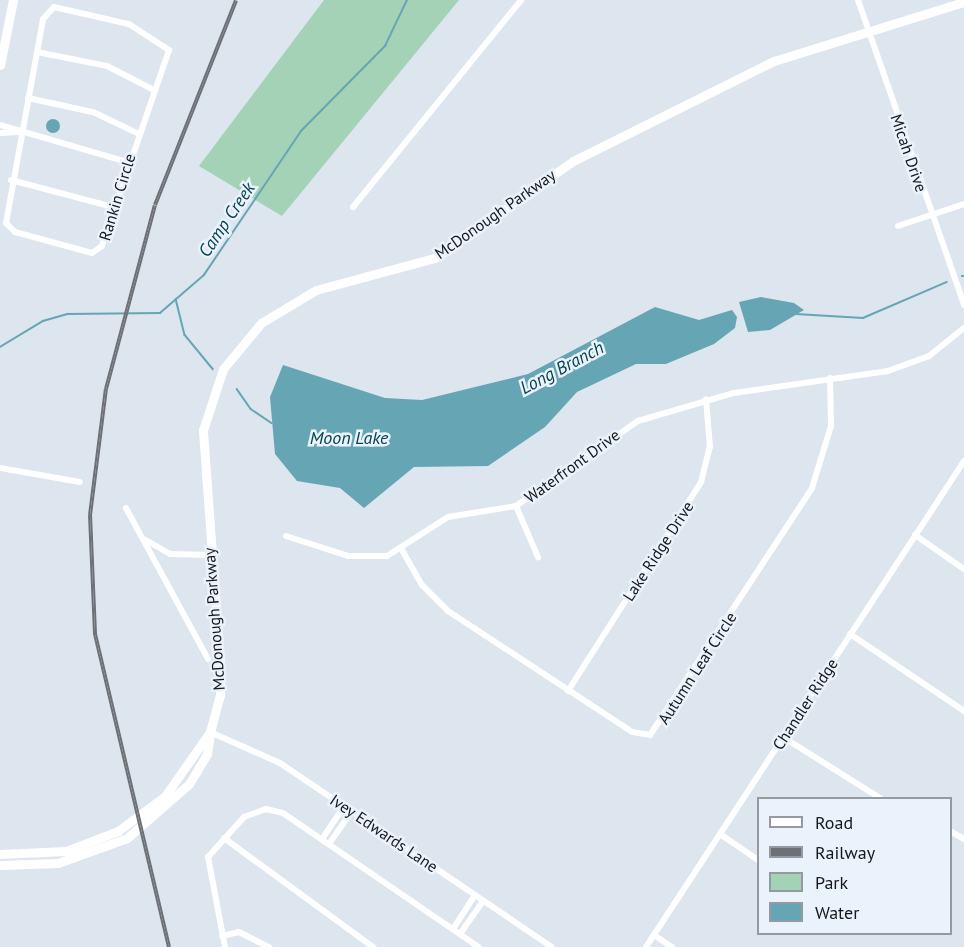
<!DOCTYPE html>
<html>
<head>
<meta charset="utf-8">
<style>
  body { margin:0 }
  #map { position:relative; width:964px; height:947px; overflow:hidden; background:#dde5ee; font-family:"PT Sans",sans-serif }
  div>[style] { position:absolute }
  .green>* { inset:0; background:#a4d2b7 }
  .water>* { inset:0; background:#66a5b4 }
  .round { border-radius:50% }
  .stream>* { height:1.5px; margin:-0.75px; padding:0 0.75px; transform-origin:0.75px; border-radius:0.75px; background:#66a5b4 }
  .street>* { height:6px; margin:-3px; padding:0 3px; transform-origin:3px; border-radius:3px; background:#fff }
  .secondary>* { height:9px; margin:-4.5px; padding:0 4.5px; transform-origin:4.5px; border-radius:4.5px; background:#fff }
  .primary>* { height:9px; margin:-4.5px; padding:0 4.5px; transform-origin:4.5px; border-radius:4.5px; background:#fff }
  .rail>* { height:4px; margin-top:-2px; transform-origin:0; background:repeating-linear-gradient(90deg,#eaf2fb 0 4.5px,#6d7177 0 9px); box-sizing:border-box; border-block:2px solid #6d7177 }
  span { translate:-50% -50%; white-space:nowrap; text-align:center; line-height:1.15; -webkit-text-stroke:5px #eaf2fb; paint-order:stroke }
  .street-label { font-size:16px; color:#15171a }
  .water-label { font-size:18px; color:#07434e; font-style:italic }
  .legend { position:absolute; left:757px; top:797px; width:195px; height:138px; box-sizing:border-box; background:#eaf2fb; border:2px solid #959aa1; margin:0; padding:8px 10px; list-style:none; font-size:18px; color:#15171a }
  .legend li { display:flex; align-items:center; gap:12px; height:30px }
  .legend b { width:30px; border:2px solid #959aa1 }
</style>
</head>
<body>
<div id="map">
  <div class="green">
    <i style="clip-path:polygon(324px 0,459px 0,282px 216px,199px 166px)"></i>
  </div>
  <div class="water">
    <i class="round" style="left:46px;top:119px;width:14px;height:14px"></i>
    <i style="clip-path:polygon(761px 297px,794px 303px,804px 310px,770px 330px,748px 332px,739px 302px)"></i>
    <i style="clip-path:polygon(655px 307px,699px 320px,732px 310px,737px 317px,735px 328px,714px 344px,666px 364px,636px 364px,577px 392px,545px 427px,488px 466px,414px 467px,364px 508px,340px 488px,297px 481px,275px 454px,270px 397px,283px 365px,385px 398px,422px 400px,528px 374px)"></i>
  </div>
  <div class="stream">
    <i style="left:962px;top:276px;width:2px"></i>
    <i style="left:176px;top:299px;width:37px;rotate:76deg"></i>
    <i style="left:185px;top:335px;width:44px;rotate:50.5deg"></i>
    <i style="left:796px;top:314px;width:67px;rotate:3.4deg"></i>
    <i style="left:863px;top:318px;width:91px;rotate:-23.2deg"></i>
    <i style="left:0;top:347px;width:50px;rotate:-31.2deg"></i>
    <i style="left:43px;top:321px;width:26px;rotate:-16deg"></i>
    <i style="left:68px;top:314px;width:92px;rotate:-0.6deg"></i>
    <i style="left:160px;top:313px;width:58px;rotate:-40.8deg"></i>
    <i style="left:204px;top:275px;width:174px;rotate:-56deg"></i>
    <i style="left:301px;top:131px;width:120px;rotate:-45.3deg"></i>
    <i style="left:385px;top:46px;width:51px;rotate:-64.4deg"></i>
    <i style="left:237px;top:389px;width:24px;rotate:55deg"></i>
    <i style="left:251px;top:409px;width:25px;rotate:34deg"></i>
  </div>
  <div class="street">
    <i style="left:858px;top:0;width:323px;rotate:70.8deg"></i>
    <i style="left:54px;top:7px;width:77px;rotate:12.8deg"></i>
    <i style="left:129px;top:24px;width:48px;rotate:33deg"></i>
    <i style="left:169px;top:50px;width:207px;rotate:108.9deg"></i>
    <i style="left:102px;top:246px;width:12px;rotate:145deg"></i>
    <i style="left:92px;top:253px;width:80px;rotate:-164.7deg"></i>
    <i style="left:15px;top:232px;width:13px;rotate:-135deg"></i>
    <i style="left:6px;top:223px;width:207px;rotate:-79.7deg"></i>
    <i style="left:43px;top:19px;width:16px;rotate:-47deg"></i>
    <i style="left:37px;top:52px;width:71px;rotate:11.3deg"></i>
    <i style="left:107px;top:66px;width:53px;rotate:27.1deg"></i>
    <i style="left:28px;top:98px;width:66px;rotate:12.2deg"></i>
    <i style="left:93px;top:112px;width:49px;rotate:25.5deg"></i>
    <i style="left:0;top:125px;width:132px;rotate:16.2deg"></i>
    <i style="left:0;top:133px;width:20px;rotate:-3deg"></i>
    <i style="left:11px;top:180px;width:106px;rotate:14.8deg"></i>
    <i style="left:353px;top:207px;width:267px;rotate:-50.9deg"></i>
    <i style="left:898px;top:226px;width:70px;rotate:-18.4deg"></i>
    <i style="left:0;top:468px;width:81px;rotate:9.9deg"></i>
    <i style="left:516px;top:506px;width:56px;rotate:66.7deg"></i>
    <i style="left:126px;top:508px;width:172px;rotate:61.5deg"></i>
    <i style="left:915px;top:535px;width:60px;rotate:34.8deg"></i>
    <i style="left:286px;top:536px;width:65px;rotate:17.9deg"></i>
    <i style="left:348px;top:556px;width:39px"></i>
    <i style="left:387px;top:556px;width:72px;rotate:-32.6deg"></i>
    <i style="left:448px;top:517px;width:69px;rotate:-9.2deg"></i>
    <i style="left:516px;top:506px;width:149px;rotate:-34.9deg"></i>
    <i style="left:638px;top:421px;width:100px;rotate:-16.3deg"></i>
    <i style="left:734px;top:393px;width:156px;rotate:-8.1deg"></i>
    <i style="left:888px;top:371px;width:44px;rotate:-20.1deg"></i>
    <i style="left:929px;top:356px;width:45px;rotate:-38.7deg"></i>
    <i style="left:144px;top:539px;width:30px;rotate:30deg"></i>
    <i style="left:170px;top:554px;width:40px;rotate:1.4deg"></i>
    <i style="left:402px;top:550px;width:40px;rotate:60.3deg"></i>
    <i style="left:422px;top:585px;width:37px;rotate:45deg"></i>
    <i style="left:448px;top:611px;width:220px;rotate:33.3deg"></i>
    <i style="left:632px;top:732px;width:18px;rotate:9deg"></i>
    <i style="left:650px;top:735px;width:295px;rotate:-56.7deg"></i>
    <i style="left:812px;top:488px;width:65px;rotate:-73deg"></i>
    <i style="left:831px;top:426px;width:48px;rotate:-91.2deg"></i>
    <i style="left:850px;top:634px;width:138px;rotate:34deg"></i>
    <i style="left:568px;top:691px;width:248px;rotate:-57.5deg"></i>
    <i style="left:701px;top:482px;width:36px;rotate:-76deg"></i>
    <i style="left:710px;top:447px;width:48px;rotate:-94.8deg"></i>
    <i style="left:210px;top:732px;width:77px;rotate:23.9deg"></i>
    <i style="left:280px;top:763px;width:328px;rotate:34.1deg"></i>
    <i style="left:783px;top:737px;width:115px;rotate:32.2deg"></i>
    <i style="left:950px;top:831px;width:16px;rotate:30deg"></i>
    <i style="left:720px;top:834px;width:46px;rotate:34.4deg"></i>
    <i style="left:224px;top:838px;width:185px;rotate:36.2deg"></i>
    <i style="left:322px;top:839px;width:40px;rotate:-56deg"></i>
    <i style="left:329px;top:844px;width:40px;rotate:-55.1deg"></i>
    <i style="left:453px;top:929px;width:40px;rotate:-57.1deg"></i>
    <i style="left:460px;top:934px;width:40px;rotate:-55.1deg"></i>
    <i style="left:654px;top:935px;width:22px;rotate:34deg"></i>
    <i style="left:222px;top:936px;width:17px;rotate:-13deg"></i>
    <i style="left:239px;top:932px;width:34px;rotate:27deg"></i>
    <i style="left:225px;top:947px;width:92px;rotate:-100.7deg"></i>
    <i style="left:208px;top:857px;width:54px;rotate:-48deg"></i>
    <i style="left:244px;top:817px;width:23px;rotate:-20deg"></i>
    <i style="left:266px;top:809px;width:17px;rotate:13deg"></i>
    <i style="left:283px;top:813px;width:237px;rotate:34.4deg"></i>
    <i style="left:646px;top:947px;width:581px;rotate:-56.8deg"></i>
  </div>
  <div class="secondary">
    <i style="left:0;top:854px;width:66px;rotate:-2.6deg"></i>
    <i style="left:66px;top:851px;width:56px;rotate:-21deg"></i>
    <i style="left:118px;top:831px;width:59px;rotate:-36.7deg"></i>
    <i style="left:165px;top:796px;width:78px;rotate:-54.9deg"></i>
    <i style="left:210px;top:732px;width:38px;rotate:-75deg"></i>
    <i style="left:220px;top:695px;width:32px;rotate:-90deg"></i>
    <i style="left:220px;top:663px;width:234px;rotate:-94.2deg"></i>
    <i style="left:203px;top:430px;width:64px;rotate:-71.8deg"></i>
    <i style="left:223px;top:369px;width:60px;rotate:-50.4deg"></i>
    <i style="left:261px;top:323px;width:64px;rotate:-31deg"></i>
    <i style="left:316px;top:290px;width:123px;rotate:-15.1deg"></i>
    <i style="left:435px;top:258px;width:169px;rotate:-35.1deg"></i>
    <i style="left:573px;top:161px;width:225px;rotate:-26.5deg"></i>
    <i style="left:774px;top:61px;width:199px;rotate:-17.3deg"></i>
    <i style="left:0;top:865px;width:58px;rotate:-2deg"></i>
    <i style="left:58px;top:863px;width:73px;rotate:-19.9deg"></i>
    <i style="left:127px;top:838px;width:82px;rotate:-41.1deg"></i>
    <i style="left:189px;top:784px;width:35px;rotate:-59deg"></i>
    <i style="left:207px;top:754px;width:20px;rotate:-81deg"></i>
  </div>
  <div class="primary">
    <i style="left:0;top:65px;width:66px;rotate:-78.7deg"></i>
  </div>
  <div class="rail">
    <i style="left:169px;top:947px;width:322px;rotate:-103.3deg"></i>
    <i style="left:95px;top:634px;width:119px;rotate:-92.4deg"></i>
    <i style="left:90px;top:515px;width:127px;rotate:-82.8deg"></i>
    <i style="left:106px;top:389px;width:190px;rotate:-75.1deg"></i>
    <i style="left:155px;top:205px;width:220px;rotate:-68.4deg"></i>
  </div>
  <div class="street-label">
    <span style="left:909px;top:153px;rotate:71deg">Micah Drive</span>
    <span style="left:117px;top:197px;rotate:-73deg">Rankin Circle</span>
    <span style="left:495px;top:214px;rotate:-35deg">McDonough Parkway</span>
    <span style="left:572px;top:466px;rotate:-36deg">Waterfront Drive</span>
    <span style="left:658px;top:551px;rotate:-57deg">Lake Ridge Drive</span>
    <span style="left:214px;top:619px;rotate:-94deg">McDonough Parkway</span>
    <span style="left:697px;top:668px;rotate:-57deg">Autumn Leaf Circle</span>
    <span style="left:805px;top:704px;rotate:-57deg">Chandler Ridge</span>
    <span style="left:384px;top:833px;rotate:34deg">Ivey Edwards Lane</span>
  </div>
  <div class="water-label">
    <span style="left:227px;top:220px;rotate:-56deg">Camp Creek</span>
    <span style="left:562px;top:368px;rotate:-28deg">Long Branch</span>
    <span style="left:349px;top:438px">Moon Lake</span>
  </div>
  <ul class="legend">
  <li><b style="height:8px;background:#fff"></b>Road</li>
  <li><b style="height:8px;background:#6d7177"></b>Railway</li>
  <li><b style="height:16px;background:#a4d2b7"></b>Park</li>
  <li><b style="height:16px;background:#66a5b4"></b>Water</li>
  </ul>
</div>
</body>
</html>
